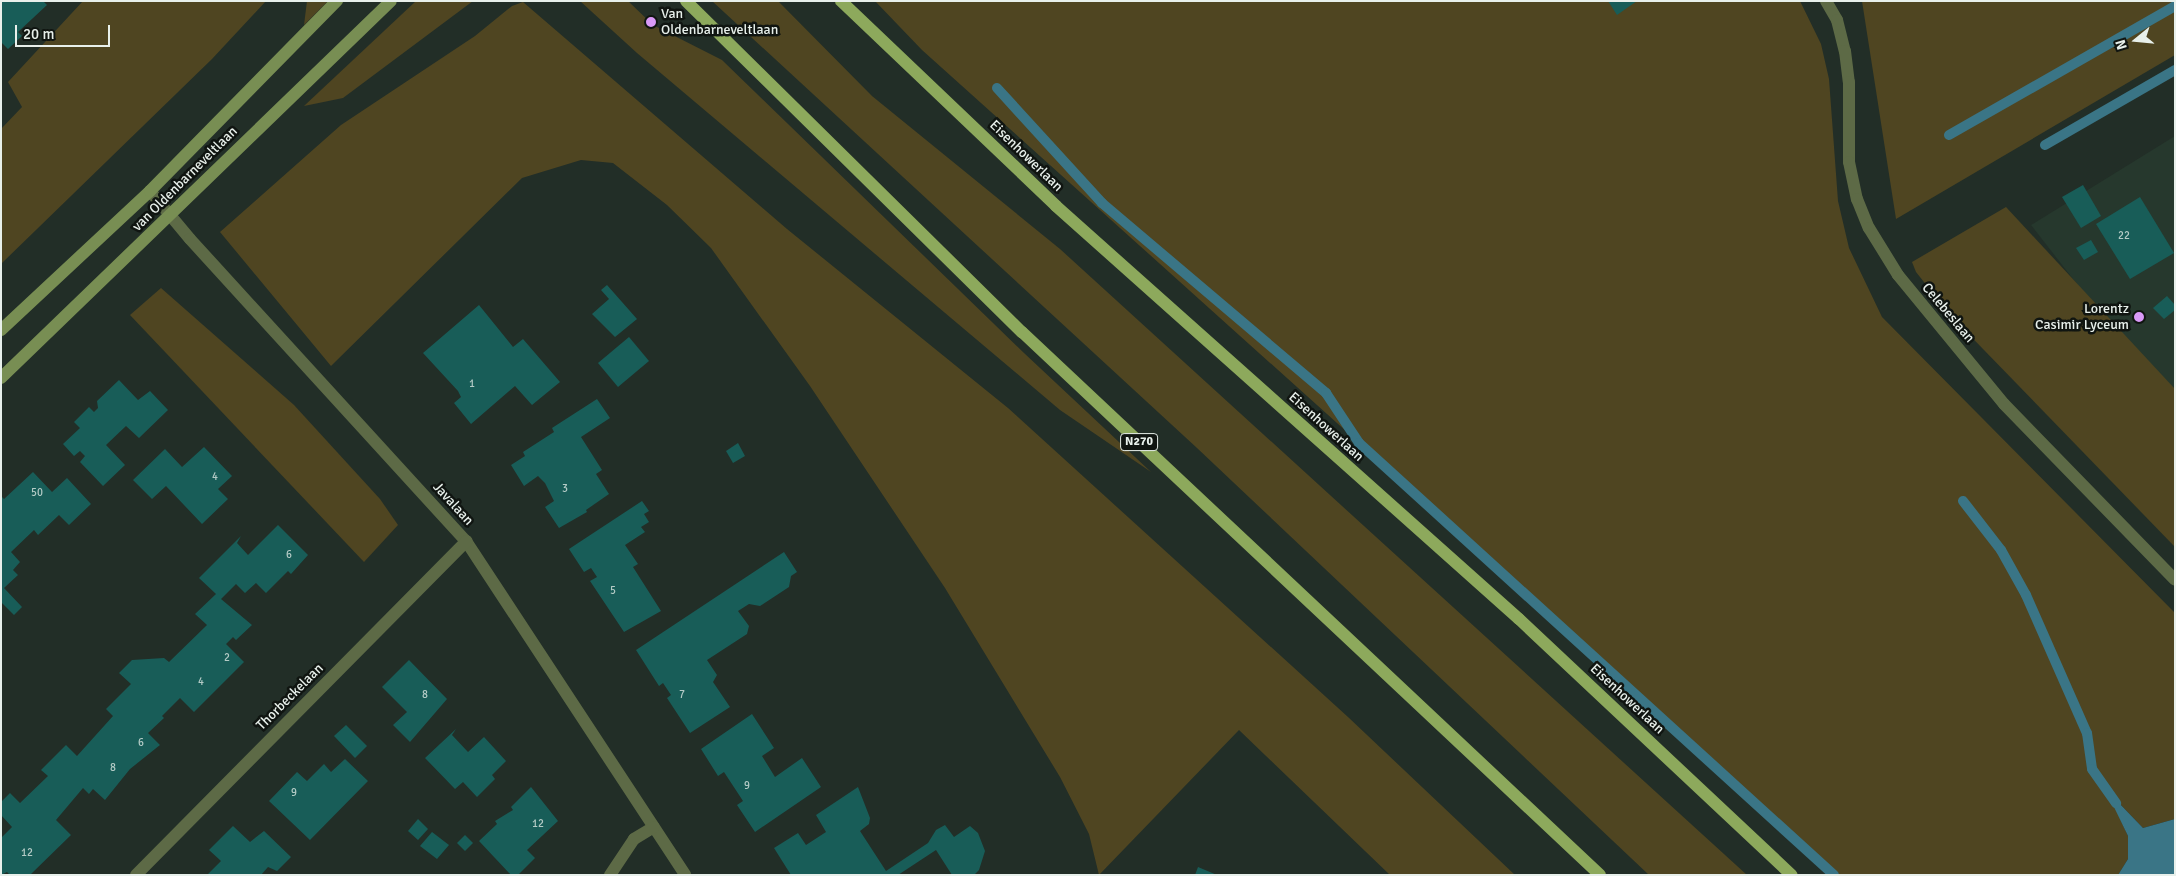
<!DOCTYPE html>
<html>
<head>
<meta charset="utf-8">
<style>
  body { margin:0 }
  #map { position:relative; width:2176px; height:876px; overflow:hidden; background:#222e27; font-family:Signika,sans-serif }
  div>[style] { position:absolute }
  .built>* { inset:0; background:#26382d }
  .green>* { inset:0; background:#4f4521 }
  .water>* { inset:0; background:#3a7586 }
  .stream>* { height:10px; margin:-5px; padding:0 5px; transform-origin:5px; border-radius:5px; background:#3a7586 }
  .building>* { inset:0; background:#185d58 }
  .street>* { height:12px; margin:-6px; padding:0 6px; transform-origin:6px; border-radius:6px; background:#5d6a46 }
  .secondary>* { height:12px; margin:-6px; padding:0 6px; transform-origin:6px; border-radius:6px; background:#788e53 }
  .primary>* { height:12px; margin:-6px; padding:0 6px; transform-origin:6px; border-radius:6px; background:#8da95c }
  .dots>* { width:14px; height:14px; translate:-50% -50%; box-sizing:border-box; border:2px solid #101511; border-radius:50% }
  span { translate:-50% -50%; white-space:nowrap; text-align:center; line-height:1.15; -webkit-text-stroke:5px #101511; paint-order:stroke }
  .number-label { font-size:11px; color:#b4cbc6 }
  .number-label span { -webkit-text-stroke-width:0 }
  .shield-label span { padding:1px 4px; background:#101511; border:1px solid; border-radius:4px; -webkit-text-stroke-width:0 }
  .shield-label { font-size:12px; color:#e8f0eb; font-weight:700 }
  .poi-label { font-size:14px; color:#e8f0eb }
  .left { translate:0 -50%; text-align:left }
  .right { translate:-100% -50%; text-align:right }
  .street-label { font-size:14px; color:#e8f0eb }
  .frame { position:absolute; inset:0; border:2px solid #e8f0eb; pointer-events:none }
  .north { position:absolute; left:2111px; top:15px; width:50px; height:50px; -webkit-text-stroke:4px #101511; paint-order:stroke; rotate:253deg; font-size:14px; font-weight:700; line-height:20px; text-align:center; color:#e8f0eb }
  .north::after { content:''; display:block; margin:auto; width:18px; height:22px; background:#e8f0eb; clip-path:polygon(50% 0,100% 100%,50% 72%,0 100%) }
  .scale { position:absolute; left:15px; top:25px; width:95px; height:22px; box-sizing:border-box; border:2px solid #e8f0eb; border-top:0; padding-left:6px; font-size:15px; line-height:18px; white-space:nowrap; color:#e8f0eb; -webkit-text-stroke:4px #101511; paint-order:stroke }
</style>
</head>
<body>
<div id="map">
  <div class="built">
    <i style="clip-path:polygon(2175px 136px,2175px 410px,2031px 225px)"></i>
  </div>
  <div class="green">
    <i style="clip-path:polygon(83px 1px,266px 1px,212px 59px,1px 264px,1px 129px,22px 107px,8px 82px)"></i>
    <i style="clip-path:polygon(307px 1px,328px 1px,304px 25px)"></i>
    <i style="clip-path:polygon(416px 1px,473px 1px,343px 98px,304px 106px)"></i>
    <i style="clip-path:polygon(580px 1px,628px 1px,653px 25px,722px 60px,1024px 353px,1151px 472px,1060px 410px,637px 53px)"></i>
    <i style="clip-path:polygon(712px 1px,778px 1px,872px 96px,1060px 249px,1747px 875px,1649px 875px,1197px 448px)"></i>
    <i style="clip-path:polygon(875px 1px,1800px 1px,1821px 44px,1829px 79px,1838px 201px,1849px 248px,1882px 317px,2175px 613px,2175px 819px,2143px 828px,2118px 802px,2114px 805px,2128px 836px,2128px 859px,2118px 875px,1832px 875px,1605px 664px,922px 50px)"></i>
    <i style="clip-path:polygon(1862px 1px,2175px 1px,2175px 55px,1896px 219px)"></i>
    <i style="clip-path:polygon(523px 2px,787px 229px,1008px 408px,1348px 717px,1515px 875px,1390px 875px,1239px 730px,1099px 875px,1089px 834px,1060px 777px,945px 588px,810px 386px,711px 248px,667px 205px,613px 163px,581px 160px,522px 178px,331px 366px,220px 232px,341px 125px,475px 36px,512px 6px)"></i>
    <i style="clip-path:polygon(2006px 207px,2175px 389px,2175px 547px,1950px 315px,1916px 272px,1912px 262px)"></i>
    <i style="clip-path:polygon(161px 288px,294px 405px,380px 499px,398px 525px,364px 562px,130px 315px)"></i>
  </div>
  <div class="water">
    <i style="clip-path:polygon(2118px 802px,2143px 828px,2175px 819px,2175px 875px,2118px 875px,2128px 859px,2128px 836px,2113px 805px)"></i>
  </div>
  <div class="stream">
    <i style="left:997px;top:88px;width:156px;rotate:47.6deg"></i>
    <i style="left:1102px;top:203px;width:294px;rotate:40.3deg"></i>
    <i style="left:1326px;top:393px;width:60px;rotate:56.6deg"></i>
    <i style="left:1359px;top:443px;width:642px;rotate:42.29deg"></i>
    <i style="left:1949px;top:135px;width:260px;rotate:-29.7deg"></i>
    <i style="left:2045px;top:145px;width:150px;rotate:-30deg"></i>
    <i style="left:1963px;top:501px;width:62px;rotate:52.2deg"></i>
    <i style="left:2001px;top:550px;width:51px;rotate:60.9deg"></i>
    <i style="left:2026px;top:595px;width:151px;rotate:66.2deg"></i>
    <i style="left:2087px;top:733px;width:36px;rotate:82deg"></i>
    <i style="left:2092px;top:769px;width:42px;rotate:54.8deg"></i>
  </div>
  <div class="building">
    <i style="clip-path:polygon(1px 1px,43px 1px,47px 5px,18px 32px,22px 36px,8px 49px,1px 42px)"></i>
    <i style="clip-path:polygon(1608px 1px,1637px 1px,1617px 15px)"></i>
    <i style="clip-path:polygon(2083px 185px,2101px 216px,2081px 228px,2062px 197px)"></i>
    <i style="clip-path:polygon(2140px 197px,2174px 253px,2130px 279px,2096px 224px)"></i>
    <i style="clip-path:polygon(2091px 240px,2098px 252px,2084px 260px,2076px 248px)"></i>
    <i style="clip-path:polygon(607px 285px,637px 319px,615px 337px,592px 314px,609px 299px,601px 290px)"></i>
    <i style="clip-path:polygon(2167px 296px,2175px 305px,2175px 310px,2164px 319px,2153px 308px)"></i>
    <i style="clip-path:polygon(479px 305px,513px 347px,523px 339px,560px 382px,532px 405px,515px 386px,471px 424px,454px 403px,461px 397px,458px 391px,423px 353px)"></i>
    <i style="clip-path:polygon(629px 337px,649px 361px,618px 387px,598px 363px)"></i>
    <i style="clip-path:polygon(119px 380px,138px 400px,150px 391px,168px 410px,139px 438px,126px 426px,106px 445px,125px 465px,103px 486px,80px 462px,85px 456px,80px 451px,74px 456px,63px 444px,80px 428px,74px 422px,89px 407px,94px 412px,98px 408px,97px 401px)"></i>
    <i style="clip-path:polygon(597px 399px,610px 418px,581px 437px,602px 470px,596px 474px,609px 494px,586px 510px,587px 512px,559px 528px,545px 507px,554px 501px,545px 483px,538px 476px,524px 486px,511px 465px,525px 456px,523px 452px,554px 432px,552px 428px)"></i>
    <i style="clip-path:polygon(738px 443px,745px 456px,733px 463px,726px 451px)"></i>
    <i style="clip-path:polygon(204px 447px,232px 476px,218px 489px,228px 499px,202px 524px,166px 486px,152px 499px,133px 480px,165px 449px,182px 467px)"></i>
    <i style="clip-path:polygon(33px 472px,52px 492px,67px 478px,91px 504px,69px 525px,59px 515px,38px 535px,34px 530px,11px 552px,20px 562px,13px 570px,18px 575px,4px 588px,22px 607px,14px 615px,1px 602px,1px 496px,4px 499px)"></i>
    <i style="clip-path:polygon(642px 501px,649px 511px,644px 514px,649px 522px,641px 527px,645px 532px,625px 545px,638px 564px,633px 567px,661px 611px,624px 632px,590px 581px,597px 577px,591px 568px,584px 572px,569px 549px)"></i>
    <i style="clip-path:polygon(278px 525px,308px 555px,291px 574px,288px 571px,266px 593px,256px 583px,245px 593px,236px 584px,221px 599px,252px 625px,236px 640px,233px 637px,226px 644px,244px 662px,194px 712px,180px 698px,162px 716px,164px 718px,148px 733px,160px 745px,130px 769px,105px 800px,93px 789px,89px 794px,83px 788px,56px 820px,71px 835px,30px 875px,10px 875px,7px 872px,1px 875px,1px 838px,12px 827px,1px 815px,1px 802px,10px 793px,20px 803px,48px 776px,41px 770px,66px 745px,77px 756px,113px 716px,106px 709px,131px 684px,119px 673px,132px 660px,164px 658px,169px 662px,207px 625px,195px 614px,216px 594px,199px 578px,241px 536px,237px 543px,248px 555px)"></i>
    <i style="clip-path:polygon(784px 552px,797px 572px,791px 576px,789px 587px,760px 606px,749px 604px,738px 611px,749px 626px,747px 634px,707px 660px,717px 675px,713px 682px,730px 707px,690px 733px,667px 698px,671px 695px,663px 683px,659px 686px,636px 650px)"></i>
    <i style="clip-path:polygon(409px 660px,447px 699px,410px 742px,393px 725px,407px 712px,382px 687px)"></i>
    <i style="clip-path:polygon(752px 714px,774px 748px,762px 756px,775px 777px,802px 758px,821px 787px,755px 832px,737px 805px,743px 801px,724px 772px,718px 776px,701px 749px)"></i>
    <i style="clip-path:polygon(346px 725px,367px 746px,355px 758px,334px 736px)"></i>
    <i style="clip-path:polygon(456px 729px,452px 735px,468px 752px,484px 737px,506px 761px,492px 775px,495px 779px,477px 797px,463px 782px,455px 789px,425px 758px)"></i>
    <i style="clip-path:polygon(345px 759px,368px 781px,310px 840px,269px 801px,297px 772px,307px 781px,324px 764px,331px 772px)"></i>
    <i style="clip-path:polygon(531px 787px,558px 821px,527px 850px,535px 858px,518px 875px,511px 875px,479px 841px,497px 824px,495px 821px,513px 810px,511px 807px)"></i>
    <i style="clip-path:polygon(858px 787px,870px 818px,869px 824px,860px 831px,886px 871px,928px 843px,936px 830px,945px 825px,954px 837px,970px 826px,978px 833px,985px 851px,979px 870px,974px 875px,952px 875px,936px 850px,898px 875px,791px 875px,774px 848px,798px 833px,806px 845px,826px 832px,816px 815px)"></i>
    <i style="clip-path:polygon(418px 819px,428px 829px,418px 840px,408px 831px)"></i>
    <i style="clip-path:polygon(233px 826px,250px 842px,264px 831px,291px 857px,277px 871px,268px 867px,261px 875px,207px 875px,221px 861px,209px 850px)"></i>
    <i style="clip-path:polygon(432px 832px,449px 845px,437px 859px,420px 846px)"></i>
    <i style="clip-path:polygon(465px 835px,473px 843px,465px 851px,457px 843px)"></i>
    <i style="clip-path:polygon(1198px 867px,1217px 875px,1195px 875px)"></i>
  </div>
  <div class="street">
    <i style="left:1826px;top:1px;width:22px;rotate:60deg"></i>
    <i style="left:1837px;top:20px;width:32px;rotate:76deg"></i>
    <i style="left:1845px;top:51px;width:31px;rotate:83deg"></i>
    <i style="left:1849px;top:82px;width:80px;rotate:90deg"></i>
    <i style="left:1849px;top:162px;width:38px;rotate:78deg"></i>
    <i style="left:1857px;top:199px;width:31px;rotate:68deg"></i>
    <i style="left:1869px;top:228px;width:55px;rotate:58.3deg"></i>
    <i style="left:1898px;top:275px;width:167px;rotate:50.6deg"></i>
    <i style="left:2004px;top:404px;width:245px;rotate:45.8deg"></i>
    <i style="left:150px;top:191px;width:62px;rotate:50.2deg"></i>
    <i style="left:190px;top:239px;width:409px;rotate:47.6deg"></i>
    <i style="left:466px;top:541px;width:399px;rotate:56.7deg"></i>
    <i style="left:136px;top:875px;width:470px;rotate:-45.3deg"></i>
    <i style="left:610px;top:875px;width:43px;rotate:-56.3deg"></i>
    <i style="left:634px;top:839px;width:23px;rotate:-31deg"></i>
  </div>
  <div class="secondary">
    <i style="left:1px;top:330px;width:204px;rotate:-43deg"></i>
    <i style="left:150px;top:191px;width:267px;rotate:-45.5deg"></i>
    <i style="left:1px;top:378px;width:542px;rotate:-44.03deg"></i>
  </div>
  <div class="primary">
    <i style="left:686px;top:1px;width:472px;rotate:44.6deg"></i>
    <i style="left:1022px;top:332px;width:793px;rotate:43.21deg"></i>
    <i style="left:841px;top:1px;width:297px;rotate:43.6deg"></i>
    <i style="left:1056px;top:206px;width:620px;rotate:41.73deg"></i>
    <i style="left:1519px;top:619px;width:374px;rotate:43.2deg"></i>
  </div>
  <div class="dots">
    <i style="left:651px;top:22px;background:#d99af7"></i>
    <i style="left:2139px;top:317px;background:#d99af7"></i>
  </div>
  <div class="number-label">
    <span style="left:2124px;top:236px">22</span>
    <span style="left:472px;top:384px">1</span>
    <span style="left:215px;top:477px">4</span>
    <span style="left:565px;top:489px">3</span>
    <span style="left:37px;top:493px">50</span>
    <span style="left:289px;top:555px">6</span>
    <span style="left:613px;top:591px">5</span>
    <span style="left:227px;top:658px">2</span>
    <span style="left:201px;top:682px">4</span>
    <span style="left:425px;top:695px">8</span>
    <span style="left:682px;top:695px">7</span>
    <span style="left:141px;top:743px">6</span>
    <span style="left:113px;top:768px">8</span>
    <span style="left:747px;top:786px">9</span>
    <span style="left:294px;top:793px">9</span>
    <span style="left:538px;top:824px">12</span>
    <span style="left:27px;top:853px">12</span>
  </div>
  <div class="shield-label">
    <span style="left:1139px;top:442px">N270</span>
  </div>
  <div class="poi-label">
    <span class="left" style="left:661px;top:22px">Van<br>Oldenbarneveltlaan</span>
    <span class="right" style="left:2129px;top:317px">Lorentz<br>Casimir Lyceum</span>
  </div>
  <div class="street-label">
    <span style="left:1026px;top:156px;rotate:44deg">Eisenhowerlaan</span>
    <span style="left:185px;top:179px;rotate:-45deg">van Oldenbarneveltlaan</span>
    <span style="left:1948px;top:313px;rotate:50deg">Celebeslaan</span>
    <span style="left:1326px;top:427px;rotate:42deg">Eisenhowerlaan</span>
    <span style="left:453px;top:504px;rotate:48deg">Javalaan</span>
    <span style="left:290px;top:697px;rotate:-45deg">Thorbeckelaan</span>
    <span style="left:1627px;top:699px;rotate:43deg">Eisenhowerlaan</span>
  </div>
  <div class="frame"></div>
  <div class="north">N</div>
  <div class="scale">20 m</div>
</div>
</body>
</html>
